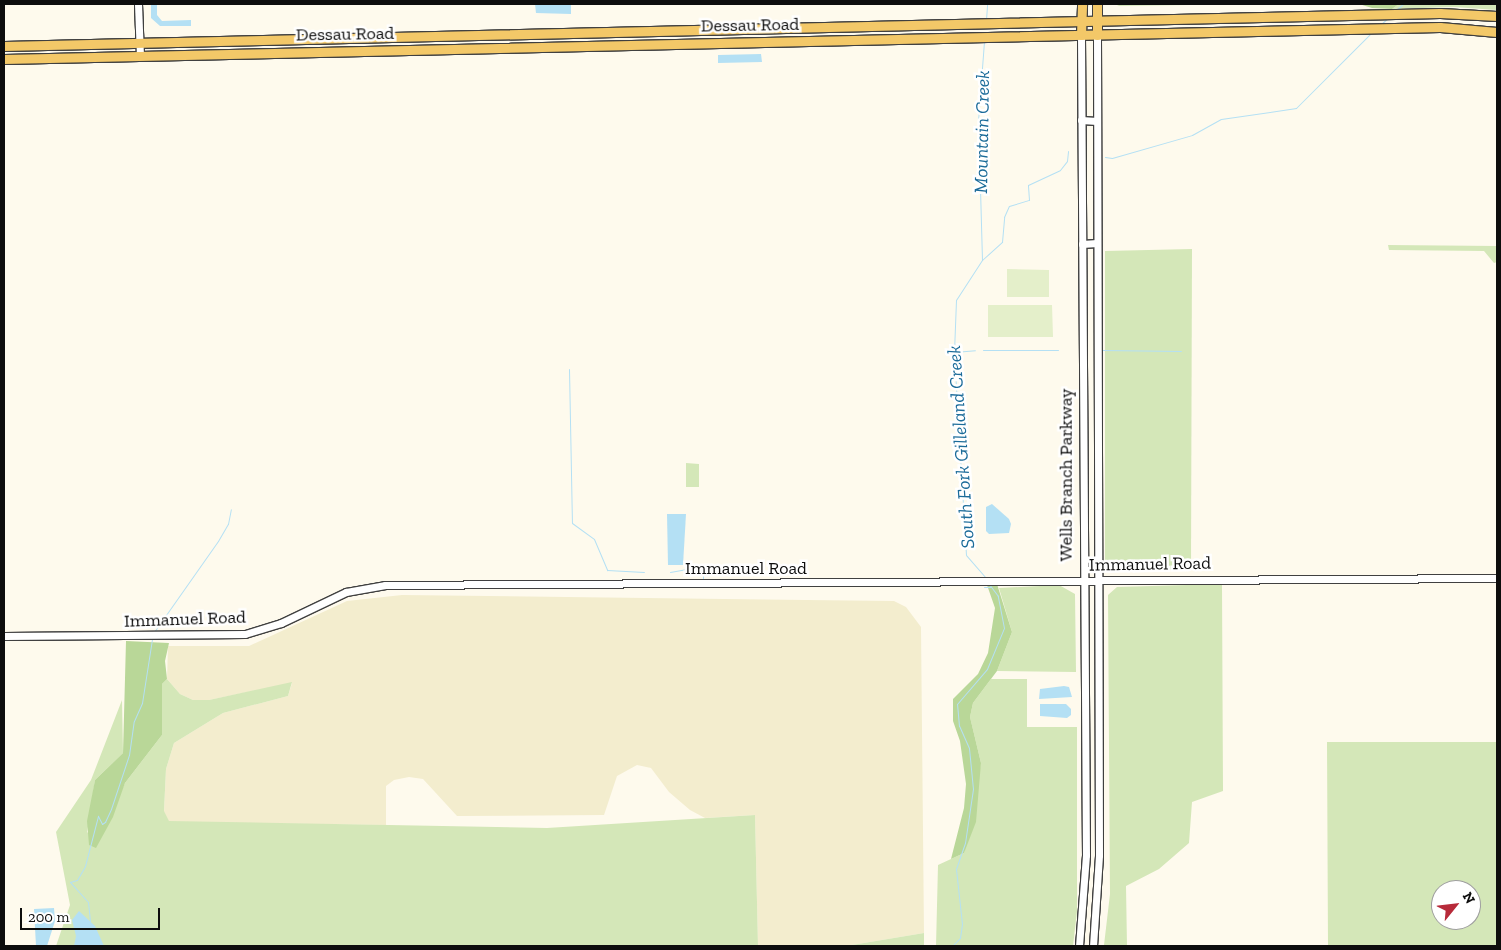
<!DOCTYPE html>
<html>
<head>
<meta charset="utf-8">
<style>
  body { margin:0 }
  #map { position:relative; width:1501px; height:950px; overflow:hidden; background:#fefaed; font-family:"Zilla Slab",serif }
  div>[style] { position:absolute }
  .farmland>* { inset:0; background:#f3edce }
  .green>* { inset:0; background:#d4e7b8 }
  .forest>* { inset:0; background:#b9d798 }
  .pitch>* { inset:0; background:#e4efca }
  .water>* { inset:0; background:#b4e0f4 }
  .stream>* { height:1px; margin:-0.5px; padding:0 0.5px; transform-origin:0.5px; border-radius:0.5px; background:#b4e0f4 }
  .roads { filter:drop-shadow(1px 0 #404040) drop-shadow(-1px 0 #404040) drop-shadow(0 1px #404040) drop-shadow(0 -1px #404040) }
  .minor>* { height:7px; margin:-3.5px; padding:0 3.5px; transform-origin:3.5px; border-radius:3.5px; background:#fff }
  .major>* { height:9px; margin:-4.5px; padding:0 4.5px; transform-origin:4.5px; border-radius:4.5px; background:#f3c868 }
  span { translate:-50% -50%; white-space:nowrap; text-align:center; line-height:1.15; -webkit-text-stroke:5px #fff; paint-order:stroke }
  .street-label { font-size:18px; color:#0d0d0d }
  .water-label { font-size:19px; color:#1b6b99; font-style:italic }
  .frame { position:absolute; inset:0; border:5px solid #0d0d0d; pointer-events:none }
  .north { position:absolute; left:1431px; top:880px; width:50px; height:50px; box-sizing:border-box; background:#fff; border:1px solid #9e9e9e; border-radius:50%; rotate:61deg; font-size:14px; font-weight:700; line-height:20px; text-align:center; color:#0d0d0d }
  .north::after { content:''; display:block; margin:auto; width:18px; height:22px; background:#b72a3a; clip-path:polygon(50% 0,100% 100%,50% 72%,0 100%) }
  .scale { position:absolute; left:20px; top:908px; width:140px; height:22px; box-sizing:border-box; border:2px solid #0d0d0d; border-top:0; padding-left:6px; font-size:15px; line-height:18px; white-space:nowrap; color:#0d0d0d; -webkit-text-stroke:4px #fff; paint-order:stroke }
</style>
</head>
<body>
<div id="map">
  <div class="farmland">
    <i style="clip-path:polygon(402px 595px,894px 601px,906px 607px,921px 627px,924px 933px,846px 946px,758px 946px,755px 815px,705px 818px,690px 810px,669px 792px,651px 768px,637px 765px,617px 776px,604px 815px,457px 816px,423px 779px,409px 777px,394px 780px,386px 786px,386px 825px,169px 822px,164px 812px,166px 769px,174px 743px,223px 713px,288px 696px,292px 683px,209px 700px,193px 700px,180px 694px,167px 679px,168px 646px,249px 646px,347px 601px)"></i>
  </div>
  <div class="green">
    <i style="clip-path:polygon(1115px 4px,1260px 4px,1119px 6px)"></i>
    <i style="clip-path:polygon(1399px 4px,1497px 4px,1497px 10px,1454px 7px,1392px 9px)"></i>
    <i style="clip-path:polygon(1388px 245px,1497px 246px,1497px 262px,1494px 263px,1484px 251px,1389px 250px)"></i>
    <i style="clip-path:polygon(1192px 249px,1191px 569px,1105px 572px,1105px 251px)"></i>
    <i style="clip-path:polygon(686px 463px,699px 464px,699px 487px,686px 487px)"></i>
    <i style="clip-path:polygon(1222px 584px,1223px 791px,1192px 802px,1189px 843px,1159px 869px,1126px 886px,1127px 946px,1104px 945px,1110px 894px,1108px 595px,1117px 587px)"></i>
    <i style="clip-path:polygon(1059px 585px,1075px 594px,1076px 672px,997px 671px,1012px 632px,999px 588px)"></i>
    <i style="clip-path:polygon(167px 679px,180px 694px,193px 700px,209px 700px,292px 682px,288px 696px,223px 713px,174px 743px,166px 769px,164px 811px,169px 821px,547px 828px,755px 815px,758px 946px,56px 946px,70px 905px,56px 832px,91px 780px,122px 700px,123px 753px,95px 780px,87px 833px,119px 796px,125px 783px,162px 735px,162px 684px)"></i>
    <i style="clip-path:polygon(991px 679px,1027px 679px,1027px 727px,1077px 727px,1077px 911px,1073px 946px,936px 946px,938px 865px,964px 853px,981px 763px,970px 717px,973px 703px)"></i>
    <i style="clip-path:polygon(evenodd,1327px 742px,1497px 742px,1497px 946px,1328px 946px,1327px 742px,1441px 890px,1471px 890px,1471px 920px,1441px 920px,1441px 890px)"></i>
    <i style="clip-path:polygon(924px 933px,924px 946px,846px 946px)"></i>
  </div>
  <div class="forest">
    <i style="clip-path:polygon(1359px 4px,1399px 4px,1392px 9px,1372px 8px)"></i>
    <i style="clip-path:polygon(997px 584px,1012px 632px,997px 671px,973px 703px,970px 717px,981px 763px,976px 822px,964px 853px,951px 859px,964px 808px,966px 784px,960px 741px,953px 721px,953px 699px,978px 674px,988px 653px,995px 608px,987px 585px)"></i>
    <i style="clip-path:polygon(126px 641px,169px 643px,165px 661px,167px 679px,162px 684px,162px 735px,125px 783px,113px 817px,96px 848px,89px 845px,87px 821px,95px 780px,123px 753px)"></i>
  </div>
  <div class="pitch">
    <i style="clip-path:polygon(1007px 269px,1049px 270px,1049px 297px,1007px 297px)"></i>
    <i style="clip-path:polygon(988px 305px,1052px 305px,1053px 337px,988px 337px)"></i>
  </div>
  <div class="water">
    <i style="clip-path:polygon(151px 4px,157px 4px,157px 15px,162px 21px,191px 20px,191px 26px,160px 26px,151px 18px)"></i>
    <i style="clip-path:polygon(535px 4px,571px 4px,571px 14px,536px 13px)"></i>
    <i style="clip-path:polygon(761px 54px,762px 62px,718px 63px,718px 55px)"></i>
    <i style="clip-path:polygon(992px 504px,1009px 519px,1011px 524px,1009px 533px,989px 534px,986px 531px,986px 507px)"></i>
    <i style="clip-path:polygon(667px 514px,686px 514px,683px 565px,668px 565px)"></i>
    <i style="clip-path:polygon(1064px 686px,1069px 687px,1072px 697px,1039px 699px,1040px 689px)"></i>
    <i style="clip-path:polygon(1040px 704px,1066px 704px,1071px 709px,1071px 715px,1067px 718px,1040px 716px)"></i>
    <i style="clip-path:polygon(54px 908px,55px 921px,47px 946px,36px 946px,34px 909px)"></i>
    <i style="clip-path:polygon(79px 911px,95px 926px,104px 946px,74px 946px,76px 936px,72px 920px)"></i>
  </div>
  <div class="stream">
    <i style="left:1396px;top:10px;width:9px;rotate:-41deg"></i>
    <i style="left:986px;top:20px;width:16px;rotate:-86deg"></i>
    <i style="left:1381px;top:24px;width:9px;rotate:-41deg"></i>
    <i style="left:1105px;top:157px;width:7px;rotate:8deg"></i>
    <i style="left:1112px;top:158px;width:83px;rotate:-16deg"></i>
    <i style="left:1192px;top:135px;width:33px;rotate:-29deg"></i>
    <i style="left:1221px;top:119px;width:76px;rotate:-8.3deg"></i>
    <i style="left:1296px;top:108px;width:106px;rotate:-45deg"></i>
    <i style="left:982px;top:260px;width:139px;rotate:-91.6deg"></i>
    <i style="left:978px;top:121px;width:79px;rotate:-85.7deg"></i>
    <i style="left:983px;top:350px;width:75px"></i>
    <i style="left:1102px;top:350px;width:79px;rotate:0.7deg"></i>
    <i style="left:954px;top:352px;width:21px;rotate:-5deg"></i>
    <i style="left:569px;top:369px;width:154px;rotate:88.9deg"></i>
    <i style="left:572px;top:523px;width:27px;rotate:36deg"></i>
    <i style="left:594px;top:539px;width:34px;rotate:67deg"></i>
    <i style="left:607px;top:570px;width:37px;rotate:3deg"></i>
    <i style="left:670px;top:572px;width:17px;rotate:-10deg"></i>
    <i style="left:687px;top:569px;width:16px;rotate:14deg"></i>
    <i style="left:703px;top:573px;width:5px;rotate:90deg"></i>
    <i style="left:986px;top:578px;width:30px;rotate:-131deg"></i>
    <i style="left:966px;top:555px;width:203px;rotate:-93.4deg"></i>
    <i style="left:954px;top:352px;width:52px;rotate:-87.8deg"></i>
    <i style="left:956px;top:300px;width:48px;rotate:-57deg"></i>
    <i style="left:982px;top:260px;width:27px;rotate:-42deg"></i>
    <i style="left:1002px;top:242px;width:25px;rotate:-85deg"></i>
    <i style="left:1004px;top:217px;width:12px;rotate:-66deg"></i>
    <i style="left:1009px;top:206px;width:21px;rotate:-17deg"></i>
    <i style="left:1029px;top:200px;width:15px;rotate:-94deg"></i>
    <i style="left:1028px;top:185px;width:35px;rotate:-25deg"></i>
    <i style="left:1060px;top:170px;width:11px;rotate:-52deg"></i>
    <i style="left:1067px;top:161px;width:10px;rotate:-84deg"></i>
    <i style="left:984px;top:587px;width:7px"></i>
    <i style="left:154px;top:632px;width:111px;rotate:-54.9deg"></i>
    <i style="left:218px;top:541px;width:20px;rotate:-60deg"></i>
    <i style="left:228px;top:524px;width:15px;rotate:-79deg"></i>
    <i style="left:90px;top:921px;width:19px;rotate:-96deg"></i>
    <i style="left:88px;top:902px;width:27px;rotate:-132deg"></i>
    <i style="left:70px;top:882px;width:7px;rotate:-16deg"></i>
    <i style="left:77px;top:880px;width:16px;rotate:-60deg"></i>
    <i style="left:85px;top:866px;width:52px;rotate:-75.4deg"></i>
    <i style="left:98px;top:816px;width:9px;rotate:63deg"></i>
    <i style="left:102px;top:824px;width:4px;rotate:-34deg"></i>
    <i style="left:105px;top:822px;width:14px;rotate:-65deg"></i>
    <i style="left:111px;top:809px;width:57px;rotate:-71.6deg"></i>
    <i style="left:129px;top:755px;width:34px;rotate:-82deg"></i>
    <i style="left:134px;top:721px;width:20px;rotate:-66deg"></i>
    <i style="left:142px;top:703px;width:65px;rotate:-81.1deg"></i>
    <i style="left:952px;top:946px;width:11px;rotate:-45deg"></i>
    <i style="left:960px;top:938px;width:14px;rotate:-82deg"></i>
    <i style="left:962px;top:924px;width:55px;rotate:-96.2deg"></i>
    <i style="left:956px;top:869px;width:28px;rotate:-71deg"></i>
    <i style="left:965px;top:843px;width:55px;rotate:-81.6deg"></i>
    <i style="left:973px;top:789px;width:41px;rotate:-95.6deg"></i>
    <i style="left:969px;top:748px;width:24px;rotate:-114deg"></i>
    <i style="left:959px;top:726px;width:22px;rotate:-95deg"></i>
    <i style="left:957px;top:704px;width:46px;rotate:-49.4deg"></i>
    <i style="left:987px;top:669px;width:44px;rotate:-67.5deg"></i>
    <i style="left:1004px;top:628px;width:33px;rotate:-101deg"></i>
    <i style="left:998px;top:596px;width:15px;rotate:-127deg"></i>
  </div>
  <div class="roads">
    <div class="minor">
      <i style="left:138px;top:4px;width:51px;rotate:87.8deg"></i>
      <i style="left:1081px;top:120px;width:16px;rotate:4deg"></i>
      <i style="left:1082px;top:244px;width:15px;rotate:-4deg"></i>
      <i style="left:4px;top:636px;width:241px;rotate:-0.5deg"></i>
      <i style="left:245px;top:634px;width:38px;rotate:-17deg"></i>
      <i style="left:281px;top:623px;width:72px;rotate:-25.5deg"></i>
      <i style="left:346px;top:592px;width:40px;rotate:-10deg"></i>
      <i style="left:385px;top:585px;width:1112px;rotate:-0.36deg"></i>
      <i style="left:1079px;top:946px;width:91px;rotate:-85.6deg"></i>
      <i style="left:1086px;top:855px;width:820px;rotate:-90.35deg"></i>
      <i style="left:1093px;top:946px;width:91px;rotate:-86.2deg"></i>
      <i style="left:1099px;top:855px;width:820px;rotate:-90.14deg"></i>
    </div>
    <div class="major">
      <i style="left:1081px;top:35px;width:31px;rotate:-88deg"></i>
      <i style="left:1097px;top:35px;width:31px;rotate:-90deg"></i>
      <i style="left:4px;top:46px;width:1436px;rotate:-1.32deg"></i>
      <i style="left:1440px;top:13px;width:57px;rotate:3deg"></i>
      <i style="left:4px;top:59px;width:1436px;rotate:-1.28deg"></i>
      <i style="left:1440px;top:27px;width:57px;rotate:5deg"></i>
    </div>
  </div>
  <div class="street-label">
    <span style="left:750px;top:25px;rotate:-1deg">Dessau Road</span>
    <span style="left:345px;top:34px;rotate:-1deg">Dessau Road</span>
    <span style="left:1066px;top:475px;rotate:-90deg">Wells Branch Parkway</span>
    <span style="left:1150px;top:564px;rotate:-1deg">Immanuel Road</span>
    <span style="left:746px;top:568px">Immanuel Road</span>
    <span style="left:185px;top:619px;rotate:-2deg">Immanuel Road</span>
  </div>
  <div class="water-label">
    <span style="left:982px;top:132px;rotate:-89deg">Mountain Creek</span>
    <span style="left:961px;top:447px;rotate:-94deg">South Fork Gilleland Creek</span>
  </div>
  <div class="frame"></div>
  <div class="north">N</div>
  <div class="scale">200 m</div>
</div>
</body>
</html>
